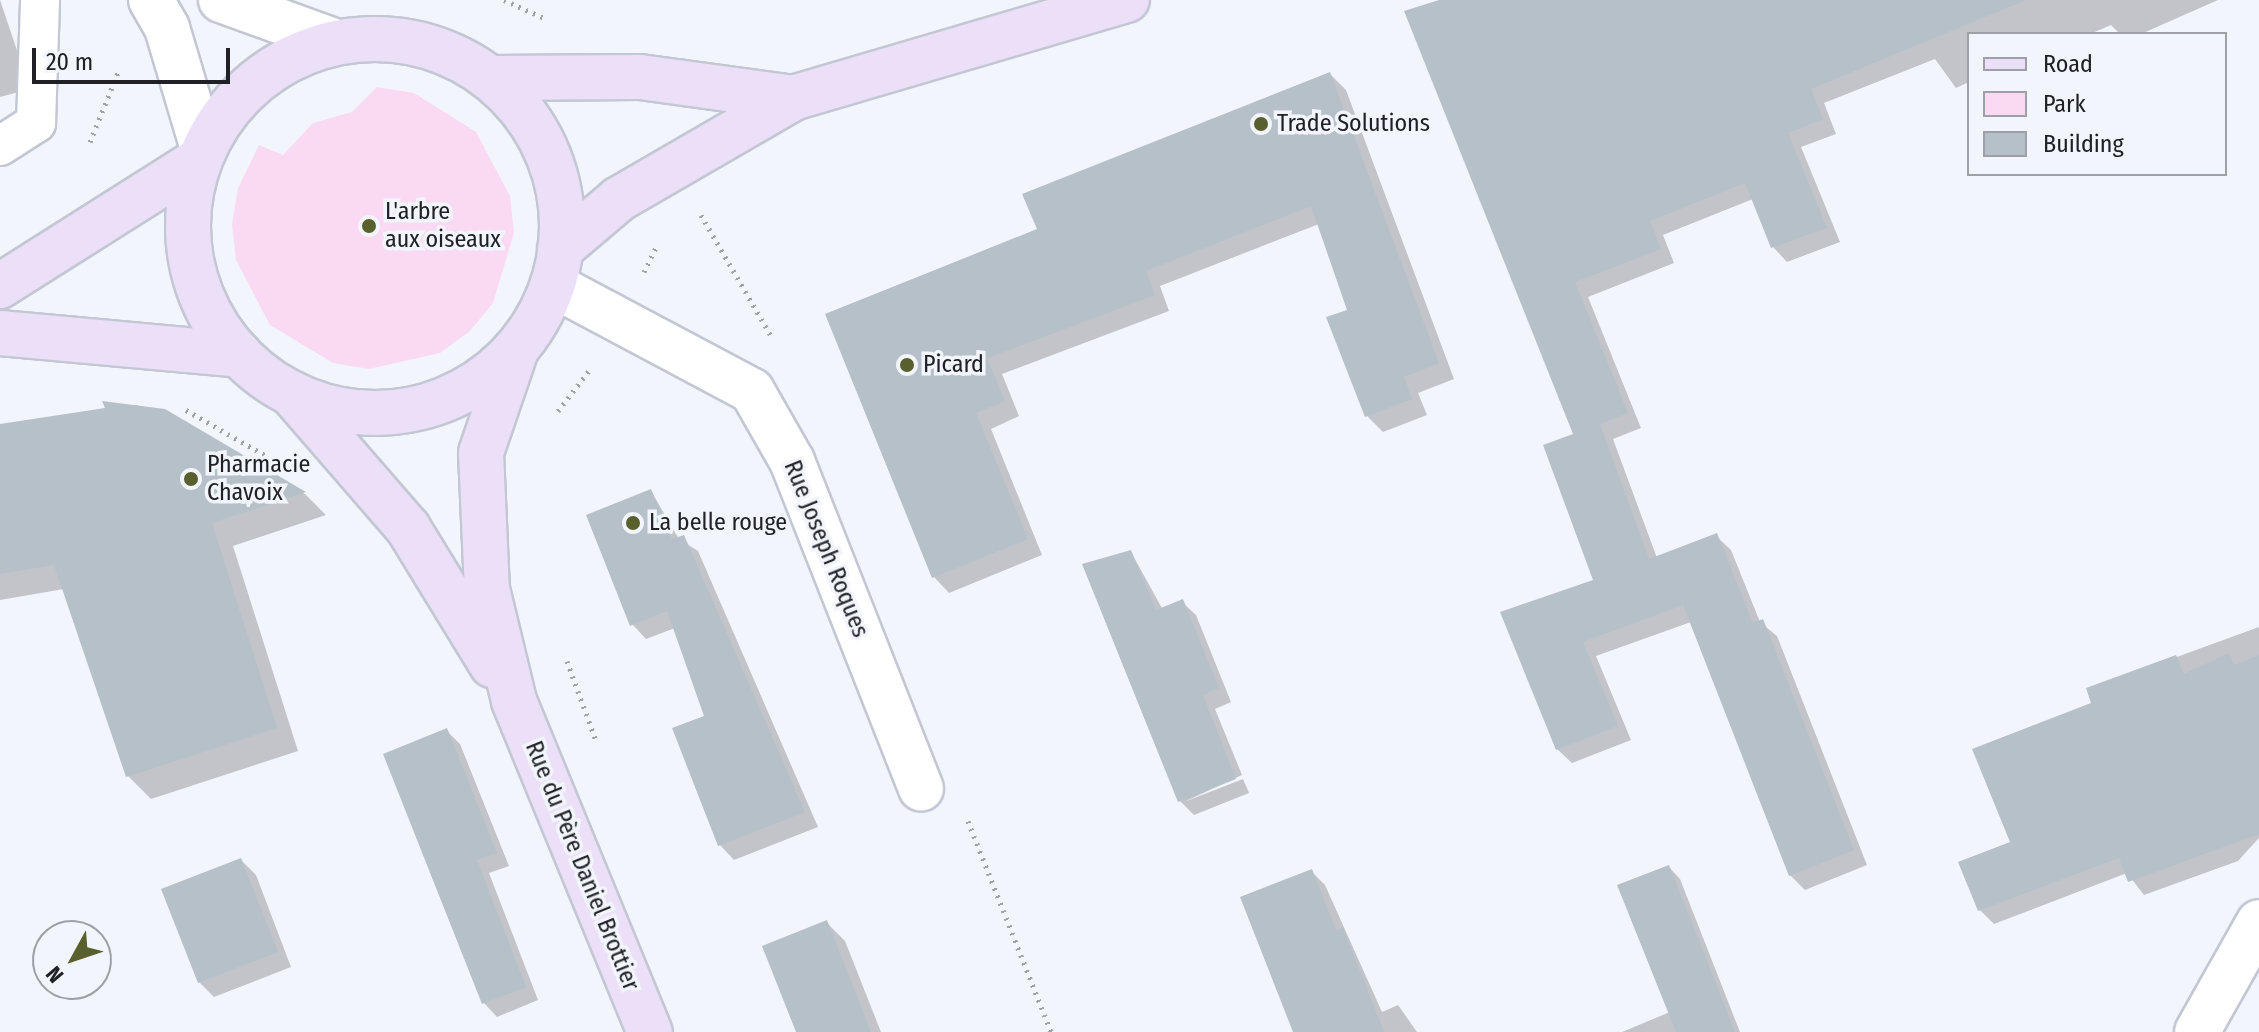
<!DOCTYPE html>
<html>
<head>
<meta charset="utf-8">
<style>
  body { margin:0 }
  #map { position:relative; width:2259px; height:1032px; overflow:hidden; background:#f3f5fd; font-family:"Fira Sans Condensed",sans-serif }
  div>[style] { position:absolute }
  .green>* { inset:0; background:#fadaf2 }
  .shadow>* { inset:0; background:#0003 }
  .building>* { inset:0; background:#b5c0c9 }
  .path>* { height:5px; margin-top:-2.5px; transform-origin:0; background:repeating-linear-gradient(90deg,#a1a2a9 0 2px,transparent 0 8px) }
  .roads { filter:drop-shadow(2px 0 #c3c7d3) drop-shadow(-2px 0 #c3c7d3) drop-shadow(0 2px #c3c7d3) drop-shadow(0 -2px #c3c7d3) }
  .lane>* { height:38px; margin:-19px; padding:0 19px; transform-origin:19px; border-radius:19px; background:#fff }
  .street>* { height:44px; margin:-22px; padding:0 22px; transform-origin:22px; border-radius:22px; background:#fff }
  .secondary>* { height:44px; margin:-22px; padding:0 22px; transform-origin:22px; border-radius:22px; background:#ebe0f8 }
  .secondary>.ring { margin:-22px; padding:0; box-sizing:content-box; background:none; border:44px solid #ebe0f8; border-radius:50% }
  .dots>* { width:22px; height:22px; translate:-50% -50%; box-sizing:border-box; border:4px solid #f3f5fd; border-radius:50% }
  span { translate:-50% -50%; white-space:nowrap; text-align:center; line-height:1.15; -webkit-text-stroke:7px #f3f5fd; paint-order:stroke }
  .poi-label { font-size:24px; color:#202126 }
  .left { translate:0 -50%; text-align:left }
  .street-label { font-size:24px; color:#202126 }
  .legend { position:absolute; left:1967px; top:32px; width:260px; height:144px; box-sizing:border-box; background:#f3f5fd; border:2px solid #9fa0a7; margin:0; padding:10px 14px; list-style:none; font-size:24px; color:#202126 }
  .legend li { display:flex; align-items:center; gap:16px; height:40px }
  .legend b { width:40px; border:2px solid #9fa0a7 }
  .north { position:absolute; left:32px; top:920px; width:80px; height:80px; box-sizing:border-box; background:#f3f5fd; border:2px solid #9fa0a7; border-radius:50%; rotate:230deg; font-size:22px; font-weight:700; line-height:32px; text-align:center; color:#202126 }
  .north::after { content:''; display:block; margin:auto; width:28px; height:36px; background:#595f2d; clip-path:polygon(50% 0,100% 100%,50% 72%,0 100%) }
  .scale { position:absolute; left:32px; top:48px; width:198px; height:36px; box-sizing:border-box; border:4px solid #202126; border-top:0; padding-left:10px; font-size:24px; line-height:28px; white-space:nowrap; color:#202126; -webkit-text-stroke:6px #f3f5fd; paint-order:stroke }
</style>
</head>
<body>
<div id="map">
  <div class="green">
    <i style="clip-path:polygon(377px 87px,414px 93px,476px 132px,510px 196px,514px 233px,493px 303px,470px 331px,440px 353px,369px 369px,333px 363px,270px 325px,236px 260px,232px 224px,238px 188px,259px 145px,283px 155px,313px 123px,352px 112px)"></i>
  </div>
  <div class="shadow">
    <i style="clip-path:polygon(0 0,30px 89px,0 97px)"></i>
    <i style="clip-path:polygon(1465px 0,2218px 0,2141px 34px,2120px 34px,2111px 25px,2090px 34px,1969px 34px,1969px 82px,1956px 88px,1935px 59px,1824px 103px,1836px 134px,1801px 147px,1840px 242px,1787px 262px,1773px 247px,1753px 199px,1663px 235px,1674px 263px,1588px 297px,1641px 428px,1613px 439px,1657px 558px,1716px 536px,1731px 550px,1760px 622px,1777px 636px,1867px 865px,1805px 890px,1790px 875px,1691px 622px,1596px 656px,1631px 740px,1572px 763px,1557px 749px,1595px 582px,1576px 435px)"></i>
    <i style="clip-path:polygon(1330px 74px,1346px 90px,1454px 379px,1418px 393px,1427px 415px,1383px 432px,1367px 416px,1329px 318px,1350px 311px,1319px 224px,1160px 286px,1169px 311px,1002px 374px,1019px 416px,991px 429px,1042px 555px,949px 593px,934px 577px,827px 315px,1039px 230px)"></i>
    <i style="clip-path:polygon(136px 405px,187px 422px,236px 459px,305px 494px,326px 515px,233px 546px,298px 751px,151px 799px,128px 776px,64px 589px,0 600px,0 426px)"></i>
    <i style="clip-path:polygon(651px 491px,679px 539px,698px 551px,818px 827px,734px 860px,720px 845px,706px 717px,675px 628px,646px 639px,632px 624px)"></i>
    <i style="clip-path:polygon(1131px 552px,1163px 610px,1182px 602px,1196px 615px,1231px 702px,1215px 709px,1242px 775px,1184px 802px,1243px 779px,1249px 793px,1194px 815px,1180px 801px)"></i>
    <i style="clip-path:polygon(2259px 627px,2259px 838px,2238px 861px,2144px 895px,2127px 873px,1994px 924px,1980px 910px,2094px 704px,2089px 689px)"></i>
    <i style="clip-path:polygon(446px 730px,460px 744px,509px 866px,489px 873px,538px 1000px,497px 1017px,484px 1003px,386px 755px)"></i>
    <i style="clip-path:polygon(241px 860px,256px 875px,291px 967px,214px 997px,199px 982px)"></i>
    <i style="clip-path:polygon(1669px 867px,1680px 879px,1740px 1032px,1622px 1032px,1670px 1012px)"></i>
    <i style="clip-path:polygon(1311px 871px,1325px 885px,1382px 1012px,1398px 1005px,1417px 1032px,1295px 1032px)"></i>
    <i style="clip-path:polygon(826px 922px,845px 941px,881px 1032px,798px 1032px)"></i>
  </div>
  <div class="building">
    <i style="clip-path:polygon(1439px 0,2026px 0,1811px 89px,1823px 119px,1788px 133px,1827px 228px,1771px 248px,1745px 183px,1650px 221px,1661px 249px,1575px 282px,1628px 413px,1600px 424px,1649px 559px,1717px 533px,1753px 623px,1763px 619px,1854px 850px,1789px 876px,1683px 605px,1583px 642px,1618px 726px,1556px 750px,1500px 612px,1593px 580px,1543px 445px,1573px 434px,1404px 11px)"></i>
    <i style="clip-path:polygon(1330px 72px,1439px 363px,1404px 377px,1412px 399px,1365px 417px,1326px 317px,1347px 310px,1311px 206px,1146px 271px,1155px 295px,987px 358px,1005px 401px,976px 413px,1028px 539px,932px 578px,825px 314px,1037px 229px,1022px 194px)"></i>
    <i style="clip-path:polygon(102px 401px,165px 409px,306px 492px,212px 523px,277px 728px,126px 777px,54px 565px,0 574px,0 424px,105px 408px)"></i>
    <i style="clip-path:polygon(651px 489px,672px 539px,684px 535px,805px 812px,718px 846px,672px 728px,704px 716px,667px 611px,630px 626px,586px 515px)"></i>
    <i style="clip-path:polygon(1131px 550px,1156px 610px,1183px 599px,1219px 688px,1203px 695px,1236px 779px,1178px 802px,1082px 564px)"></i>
    <i style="clip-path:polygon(2229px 653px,2234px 665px,2259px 655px,2259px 834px,2128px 882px,2119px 858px,1978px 911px,1958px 862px,2010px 842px,1972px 749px,2091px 703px,2086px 688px,2176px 655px,2184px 674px)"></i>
    <i style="clip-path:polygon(447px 728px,497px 853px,477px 860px,526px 987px,482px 1004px,383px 754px)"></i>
    <i style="clip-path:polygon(241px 858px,278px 952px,198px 983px,161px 889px)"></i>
    <i style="clip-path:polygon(1669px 865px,1735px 1032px,1676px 1032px,1617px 885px)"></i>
    <i style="clip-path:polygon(1312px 869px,1336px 930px,1343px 928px,1384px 1032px,1293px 1032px,1240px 897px)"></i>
    <i style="clip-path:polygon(827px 920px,871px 1032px,796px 1032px,762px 946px)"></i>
  </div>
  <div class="path">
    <i style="left:504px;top:0;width:44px;rotate:24.2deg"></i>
    <i style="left:90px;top:142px;width:78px;rotate:-68.1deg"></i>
    <i style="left:701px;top:215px;width:138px;rotate:59.9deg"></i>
    <i style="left:644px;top:272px;width:30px;rotate:-64deg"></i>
    <i style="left:186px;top:410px;width:95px;rotate:29.8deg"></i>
    <i style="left:558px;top:411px;width:54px;rotate:-52.5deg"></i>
    <i style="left:567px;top:661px;width:82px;rotate:70deg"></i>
    <i style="left:968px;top:821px;width:227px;rotate:68.5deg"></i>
  </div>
  <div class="roads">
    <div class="lane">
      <i style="left:0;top:146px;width:43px;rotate:-32.6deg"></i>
      <i style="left:36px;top:123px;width:123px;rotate:-88.1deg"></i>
    </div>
    <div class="street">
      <i style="left:151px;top:0;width:32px;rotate:60deg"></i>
      <i style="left:167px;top:28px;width:126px;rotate:73.4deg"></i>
      <i style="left:221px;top:0;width:123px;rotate:19.9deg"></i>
      <i style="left:553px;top:285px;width:225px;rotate:28deg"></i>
      <i style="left:752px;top:391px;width:81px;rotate:60.3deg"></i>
      <i style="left:792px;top:461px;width:352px;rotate:68.5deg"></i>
      <i style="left:2197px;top:1032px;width:126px;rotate:-60.6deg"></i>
    </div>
    <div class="secondary">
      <i class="ring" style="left:188px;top:39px;width:330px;height:330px"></i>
      <i style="left:490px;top:78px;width:150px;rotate:-0.4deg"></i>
      <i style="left:640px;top:77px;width:154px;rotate:7.8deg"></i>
      <i style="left:560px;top:249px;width:77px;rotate:-40.3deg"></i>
      <i style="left:619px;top:199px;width:201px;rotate:-30.1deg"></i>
      <i style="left:793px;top:98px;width:348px;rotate:-16.4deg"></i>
      <i style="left:0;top:286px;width:236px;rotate:-32.3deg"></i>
      <i style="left:0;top:333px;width:241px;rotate:5.2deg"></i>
      <i style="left:516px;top:350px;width:109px;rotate:108.8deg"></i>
      <i style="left:481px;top:453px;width:136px;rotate:87.5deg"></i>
      <i style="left:487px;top:589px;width:115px;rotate:76.4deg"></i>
      <i style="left:514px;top:701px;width:358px;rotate:67.7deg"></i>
      <i style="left:291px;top:393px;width:179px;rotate:49.1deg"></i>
      <i style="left:408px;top:528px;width:161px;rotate:58.5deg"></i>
    </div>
  </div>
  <div class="dots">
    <i style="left:1261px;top:124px;background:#595f2d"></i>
    <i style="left:369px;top:226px;background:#595f2d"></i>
    <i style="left:907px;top:365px;background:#595f2d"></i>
    <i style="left:191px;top:479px;background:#595f2d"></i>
    <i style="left:633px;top:523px;background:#595f2d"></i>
  </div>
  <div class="poi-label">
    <span class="left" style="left:1277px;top:124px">Trade Solutions</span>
    <span class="left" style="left:385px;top:226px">L'arbre<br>aux oiseaux</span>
    <span class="left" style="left:923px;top:365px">Picard</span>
    <span class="left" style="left:207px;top:479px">Pharmacie<br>Chavoix</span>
    <span class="left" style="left:649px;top:523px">La belle rouge</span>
  </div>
  <div class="street-label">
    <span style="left:826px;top:549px;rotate:68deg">Rue Joseph Roques</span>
    <span style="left:582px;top:866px;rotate:68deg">Rue du Père Daniel Brottier</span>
  </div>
  <ul class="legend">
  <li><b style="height:10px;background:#ebe0f8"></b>Road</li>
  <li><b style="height:22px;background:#fadaf2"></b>Park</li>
  <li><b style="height:22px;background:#b5c0c9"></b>Building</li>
  </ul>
  <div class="north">N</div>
  <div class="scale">20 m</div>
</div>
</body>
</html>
